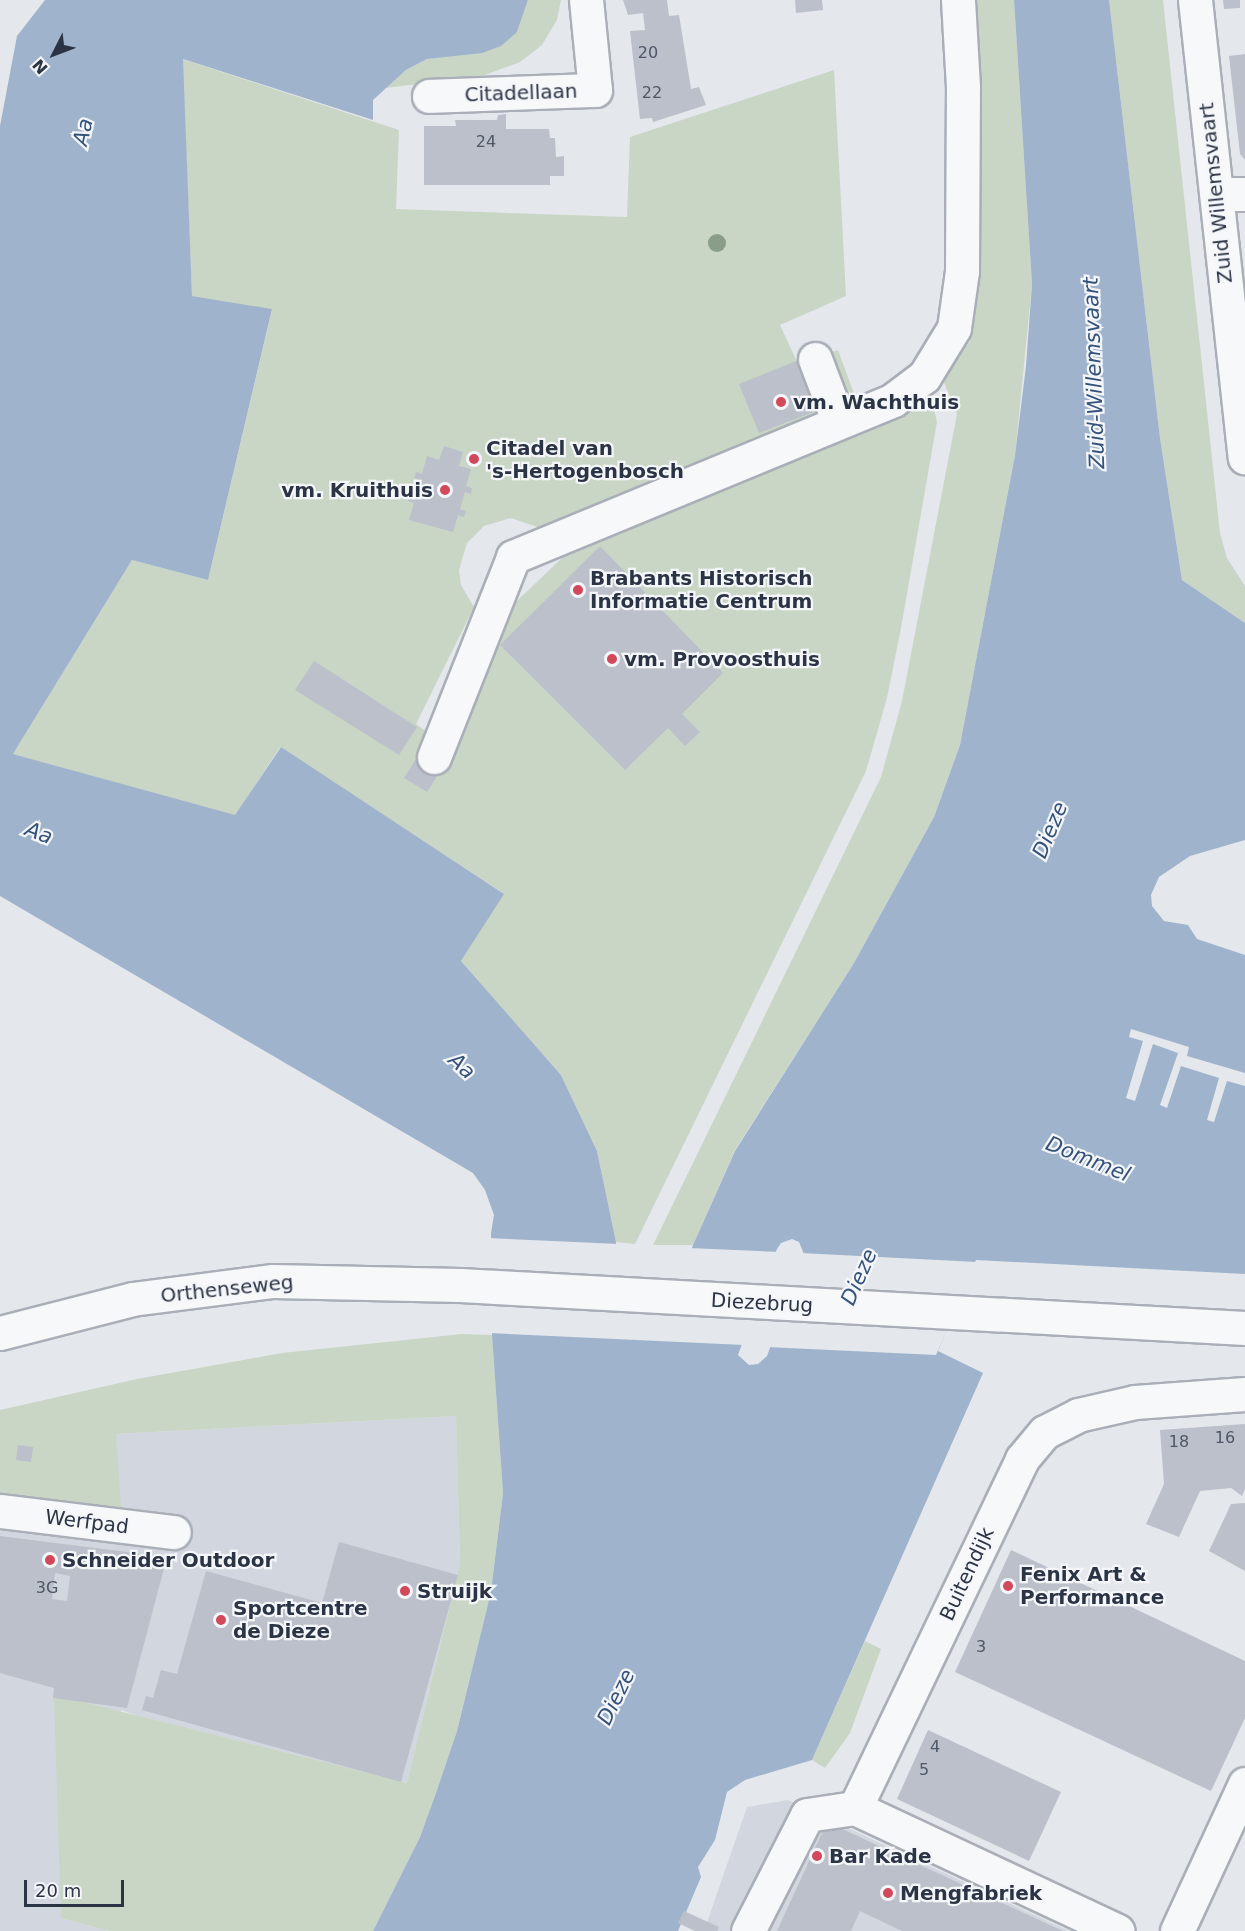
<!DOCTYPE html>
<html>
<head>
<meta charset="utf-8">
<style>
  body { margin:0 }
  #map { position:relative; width:1245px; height:1931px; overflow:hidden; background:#e4e7ec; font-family:"DejaVu Sans",sans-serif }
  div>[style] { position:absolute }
  .built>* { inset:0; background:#d2d6de }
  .green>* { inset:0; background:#c9d6c5 }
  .water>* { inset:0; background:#9fb4cc }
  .pier>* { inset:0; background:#e4e7ec }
  .building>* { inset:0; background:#bbc0ca }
  .roads { filter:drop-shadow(2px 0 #a9aeb7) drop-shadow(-2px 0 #a9aeb7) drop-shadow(0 2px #a9aeb7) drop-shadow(0 -2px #a9aeb7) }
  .minor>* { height:33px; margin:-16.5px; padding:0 16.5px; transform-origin:16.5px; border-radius:16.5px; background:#f7f8fa }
  .trees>* { width:18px; height:18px; margin:-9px; border-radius:50%; background:#899d89 }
  .dots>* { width:16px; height:16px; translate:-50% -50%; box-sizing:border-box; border:3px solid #f4f6f9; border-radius:50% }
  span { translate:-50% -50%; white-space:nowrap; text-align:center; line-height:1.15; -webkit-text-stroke:4.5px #f4f6f9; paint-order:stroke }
  .number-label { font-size:16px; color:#4f5766 }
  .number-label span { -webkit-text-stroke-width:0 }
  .street-label { font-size:20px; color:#2b3445 }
  .poi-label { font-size:20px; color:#2b3445; font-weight:700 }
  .left { translate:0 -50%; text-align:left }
  .right { translate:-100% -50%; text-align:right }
  .water-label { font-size:21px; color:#34527a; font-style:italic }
  .north { position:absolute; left:24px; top:24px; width:60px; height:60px; -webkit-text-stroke:4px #f4f6f9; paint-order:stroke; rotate:228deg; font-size:16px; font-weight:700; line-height:24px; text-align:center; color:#2b3445 }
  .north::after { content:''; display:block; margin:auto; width:21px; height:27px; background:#2b3445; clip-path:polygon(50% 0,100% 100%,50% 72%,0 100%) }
  .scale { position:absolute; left:24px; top:1880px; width:100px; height:27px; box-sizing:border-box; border:3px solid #2b3445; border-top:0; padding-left:8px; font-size:18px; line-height:21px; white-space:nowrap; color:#2b3445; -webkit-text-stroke:4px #f4f6f9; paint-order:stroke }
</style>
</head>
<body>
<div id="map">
  <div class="built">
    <i style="clip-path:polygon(456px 1416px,460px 1564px,407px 1783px,154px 1722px,121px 1710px,61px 1918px,109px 1931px,0 1931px,0 1497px,116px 1434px)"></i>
    <i style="clip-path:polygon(788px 1800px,1069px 1931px,704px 1931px,747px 1807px)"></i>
  </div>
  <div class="green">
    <i style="clip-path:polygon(528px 0,561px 0,557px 20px,542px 45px,520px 62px,482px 76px,386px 88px,406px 70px,427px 59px,454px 54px,517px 32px)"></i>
    <i style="clip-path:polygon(967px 0,1014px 0,1032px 284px,1015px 455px,960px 745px,934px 817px,854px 963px,735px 1150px,693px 1245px,653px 1245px,881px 777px,902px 701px,957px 414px,940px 373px,970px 342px,973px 300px)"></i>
    <i style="clip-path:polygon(1109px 0,1163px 0,1220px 533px,1227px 558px,1245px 586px,1245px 623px,1182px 580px,1160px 438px)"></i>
    <i style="clip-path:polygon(182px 59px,399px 130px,396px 209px,627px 217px,630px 137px,834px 70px,846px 296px,780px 325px,798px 364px,838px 350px,855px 396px,543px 529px,511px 518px,484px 526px,467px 543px,459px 570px,461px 585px,474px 607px,416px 724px,453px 752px,494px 623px,562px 558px,829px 443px,923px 396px,933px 406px,937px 422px,901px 628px,887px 698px,866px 771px,635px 1244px,616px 1242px,597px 1151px,561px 1075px,461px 961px,503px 893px,280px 747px,235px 816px,13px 754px,132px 560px,208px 580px,272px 310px,192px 296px)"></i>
    <i style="clip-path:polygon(462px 1334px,492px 1335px,503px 1493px,491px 1593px,457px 1731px,436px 1793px,420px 1837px,373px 1931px,109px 1931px,61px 1918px,54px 1695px,407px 1783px,460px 1564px,456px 1416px,116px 1434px,121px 1508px,0 1497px,0 1410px,137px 1379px,282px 1353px)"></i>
    <i style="clip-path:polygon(865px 1641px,881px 1649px,850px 1733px,825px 1768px,812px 1760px)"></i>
  </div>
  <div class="water">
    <i style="clip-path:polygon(evenodd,45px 0,528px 0,517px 32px,501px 46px,482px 53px,427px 59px,406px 70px,373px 100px,373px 120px,183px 59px,192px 296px,272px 309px,208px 580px,132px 560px,13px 754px,235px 815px,281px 747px,504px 894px,461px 961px,561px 1075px,597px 1151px,616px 1242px,617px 1333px,660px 1334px,693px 1245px,735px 1151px,854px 963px,934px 817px,960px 745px,1015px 455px,1026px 366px,1032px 284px,1014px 0,1109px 0,1160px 438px,1182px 580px,1245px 623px,1245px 840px,1190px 856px,1159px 877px,1151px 895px,1152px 906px,1164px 921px,1188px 925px,1197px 939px,1245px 955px,1245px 1274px,976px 1260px,938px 1351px,983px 1373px,812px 1760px,745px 1780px,727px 1792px,715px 1840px,698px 1867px,701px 1877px,678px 1931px,373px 1931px,420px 1837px,436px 1793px,457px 1731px,491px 1592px,503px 1493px,492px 1335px,491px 1233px,494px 1215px,485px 1190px,473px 1173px,0 896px,0 126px,17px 36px,45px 0,792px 1239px,799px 1242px,804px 1254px,767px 1356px,758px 1364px,749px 1365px,738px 1355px,777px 1249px,781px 1243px,792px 1239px)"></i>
  </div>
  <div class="pier">
    <i style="clip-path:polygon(1131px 1029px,1189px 1047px,1187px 1056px,1245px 1073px,1245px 1086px,1227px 1081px,1214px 1122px,1207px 1120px,1219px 1078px,1181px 1066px,1167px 1108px,1160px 1105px,1178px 1053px,1153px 1044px,1135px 1101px,1126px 1098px,1143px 1041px,1129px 1037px)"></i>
    <i style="clip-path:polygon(488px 1238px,619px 1244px,620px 1330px,658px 1331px,689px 1248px,780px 1252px,744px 1345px,489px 1333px)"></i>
    <i style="clip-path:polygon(801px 1253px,977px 1262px,936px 1355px,767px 1347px)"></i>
  </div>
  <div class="building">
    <i style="clip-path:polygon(623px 0,667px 0,669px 16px,679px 15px,691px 89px,699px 87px,706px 105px,653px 122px,652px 118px,640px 119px,630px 31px,645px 30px,643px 13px,628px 15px)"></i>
    <i style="clip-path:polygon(795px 0,822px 0,823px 10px,796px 13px)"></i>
    <i style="clip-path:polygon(1223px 0,1240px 0,1240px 8px,1224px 9px)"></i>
    <i style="clip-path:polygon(1245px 54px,1245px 160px,1240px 154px,1229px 56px)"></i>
    <i style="clip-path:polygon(506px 114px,506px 129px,549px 129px,550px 138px,555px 138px,556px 157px,564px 156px,564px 176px,550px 176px,550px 185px,424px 185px,424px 126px,456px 126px,455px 120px,497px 120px,498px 115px)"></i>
    <i style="clip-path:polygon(801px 359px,821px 409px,759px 433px,739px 384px)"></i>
    <i style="clip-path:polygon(444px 446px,463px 452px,459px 466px,471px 469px,466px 486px,472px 488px,471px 494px,465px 492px,460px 509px,466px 511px,464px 517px,458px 515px,453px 532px,409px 520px,414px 503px,408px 501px,409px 495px,416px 496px,420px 480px,414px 478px,416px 472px,422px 474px,427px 456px,439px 460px)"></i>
    <i style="clip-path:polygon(600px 546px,723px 673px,682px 714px,700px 732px,685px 746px,668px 728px,625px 770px,500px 645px)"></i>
    <i style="clip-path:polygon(314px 661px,417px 727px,399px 755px,295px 690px)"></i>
    <i style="clip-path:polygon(416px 759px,439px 773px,427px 792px,404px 778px)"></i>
    <i style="clip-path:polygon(1245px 1424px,1245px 1489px,1242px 1496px,1231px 1488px,1200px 1491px,1179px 1537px,1146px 1524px,1164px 1484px,1160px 1430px)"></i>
    <i style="clip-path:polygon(18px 1445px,33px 1447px,31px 1462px,16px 1460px)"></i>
    <i style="clip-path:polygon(1245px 1503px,1245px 1571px,1209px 1551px,1231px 1504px)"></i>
    <i style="clip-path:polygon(evenodd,0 1536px,167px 1557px,127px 1708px,53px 1698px,54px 1688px,0 1673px,0 1536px,55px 1573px,70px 1576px,67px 1601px,52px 1599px,55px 1573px)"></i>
    <i style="clip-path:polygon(339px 1542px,458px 1575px,401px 1782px,142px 1710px,146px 1696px,153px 1698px,161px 1670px,177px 1674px,206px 1571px,322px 1603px)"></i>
    <i style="clip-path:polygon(1011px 1550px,1245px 1661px,1245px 1718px,1211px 1791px,955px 1672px)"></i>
    <i style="clip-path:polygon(928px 1730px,1061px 1792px,1029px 1861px,897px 1799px)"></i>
    <i style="clip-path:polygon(827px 1822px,1063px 1931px,902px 1931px,860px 1911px,851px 1931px,777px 1931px)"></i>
    <i style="clip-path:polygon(684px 1911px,719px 1927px,717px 1931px,695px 1931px,678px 1923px)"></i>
  </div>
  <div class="roads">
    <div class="minor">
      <i style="left:1195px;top:0;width:460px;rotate:83.8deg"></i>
      <i style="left:429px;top:96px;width:166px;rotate:-2.1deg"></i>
      <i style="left:595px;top:90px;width:90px;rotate:-95.7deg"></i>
      <i style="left:1217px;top:194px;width:28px"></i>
      <i style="left:815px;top:359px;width:65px;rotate:69.3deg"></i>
      <i style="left:434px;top:757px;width:215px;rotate:-68.4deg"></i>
      <i style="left:513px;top:557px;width:411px;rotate:-22.4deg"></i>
      <i style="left:893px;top:400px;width:39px;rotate:-37deg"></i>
      <i style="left:924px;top:377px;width:57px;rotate:-58.5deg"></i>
      <i style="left:954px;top:328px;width:58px;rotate:-82deg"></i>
      <i style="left:962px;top:271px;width:184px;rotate:-89.7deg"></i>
      <i style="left:963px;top:87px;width:87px;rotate:-93.3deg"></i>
      <i style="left:0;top:1333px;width:136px;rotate:-14.4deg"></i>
      <i style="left:132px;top:1299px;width:142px;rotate:-7.3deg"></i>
      <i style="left:273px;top:1281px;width:187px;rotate:1.2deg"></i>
      <i style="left:460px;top:1285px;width:786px;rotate:3.14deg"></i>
      <i style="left:0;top:1511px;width:175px;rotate:6.9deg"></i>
      <i style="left:855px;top:1808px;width:387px;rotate:-64.4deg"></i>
      <i style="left:1022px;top:1459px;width:35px;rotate:-50deg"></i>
      <i style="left:1045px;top:1432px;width:37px;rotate:-27deg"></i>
      <i style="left:1078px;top:1415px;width:58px;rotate:-12.8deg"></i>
      <i style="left:1135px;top:1402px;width:110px;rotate:-4.2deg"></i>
      <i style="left:855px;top:1808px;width:290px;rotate:25.1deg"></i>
      <i style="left:748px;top:1931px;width:130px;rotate:-63deg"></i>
      <i style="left:807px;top:1815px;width:49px;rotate:-8.3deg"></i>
      <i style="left:1177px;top:1931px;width:162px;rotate:-65.2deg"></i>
    </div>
  </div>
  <div class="trees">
    <i style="left:717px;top:243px"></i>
  </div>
  <div class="dots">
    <i style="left:781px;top:402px;background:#d1495b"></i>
    <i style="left:474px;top:459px;background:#d1495b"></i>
    <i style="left:445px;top:490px;background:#d1495b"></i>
    <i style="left:578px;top:590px;background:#d1495b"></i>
    <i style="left:612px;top:659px;background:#d1495b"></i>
    <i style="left:50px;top:1560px;background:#d1495b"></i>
    <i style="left:1008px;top:1586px;background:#d1495b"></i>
    <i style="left:405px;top:1591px;background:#d1495b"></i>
    <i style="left:221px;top:1620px;background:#d1495b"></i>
    <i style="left:817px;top:1856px;background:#d1495b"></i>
    <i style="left:888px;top:1893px;background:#d1495b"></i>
  </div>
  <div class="number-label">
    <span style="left:648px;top:53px">20</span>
    <span style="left:652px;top:93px">22</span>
    <span style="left:486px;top:142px">24</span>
    <span style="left:1225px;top:1438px">16</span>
    <span style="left:1179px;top:1442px">18</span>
    <span style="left:47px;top:1588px">3G</span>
    <span style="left:981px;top:1647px">3</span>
    <span style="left:935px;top:1747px">4</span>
    <span style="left:924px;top:1770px">5</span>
  </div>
  <div class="street-label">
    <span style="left:521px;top:93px;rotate:-2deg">Citadellaan</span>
    <span style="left:1216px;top:193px;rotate:-96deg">Zuid Willemsvaart</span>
    <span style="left:227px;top:1289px;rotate:-6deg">Orthenseweg</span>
    <span style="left:762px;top:1303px;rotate:3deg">Diezebrug</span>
    <span style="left:87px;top:1522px;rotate:7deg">Werfpad</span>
    <span style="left:967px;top:1574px;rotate:-65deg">Buitendijk</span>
  </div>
  <div class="poi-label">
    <span class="left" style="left:793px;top:402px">vm. Wachthuis</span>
    <span class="left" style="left:486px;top:460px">Citadel van<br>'s-Hertogenbosch</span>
    <span class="right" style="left:433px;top:490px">vm. Kruithuis</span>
    <span class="left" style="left:590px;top:590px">Brabants Historisch<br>Informatie Centrum</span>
    <span class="left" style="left:624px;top:659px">vm. Provoosthuis</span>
    <span class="left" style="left:62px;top:1560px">Schneider Outdoor</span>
    <span class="left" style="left:1020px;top:1586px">Fenix Art &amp;<br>Performance</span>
    <span class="left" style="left:417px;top:1591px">Struijk</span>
    <span class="left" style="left:233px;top:1620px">Sportcentre<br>de Dieze</span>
    <span class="left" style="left:829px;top:1856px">Bar Kade</span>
    <span class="left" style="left:900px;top:1893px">Mengfabriek</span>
  </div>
  <div class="water-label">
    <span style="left:83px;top:132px;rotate:-77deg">Aa</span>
    <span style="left:1094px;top:373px;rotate:-92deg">Zuid-Willemsvaart</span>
    <span style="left:1050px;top:830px;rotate:-67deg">Dieze</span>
    <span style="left:39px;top:833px;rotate:21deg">Aa</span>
    <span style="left:462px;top:1066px;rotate:43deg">Aa</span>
    <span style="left:1088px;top:1159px;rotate:22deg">Dommel</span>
    <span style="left:859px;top:1277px;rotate:-66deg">Dieze</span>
    <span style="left:616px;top:1697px;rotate:-64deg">Dieze</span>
  </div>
  <div class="north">N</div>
  <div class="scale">20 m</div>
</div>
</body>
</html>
